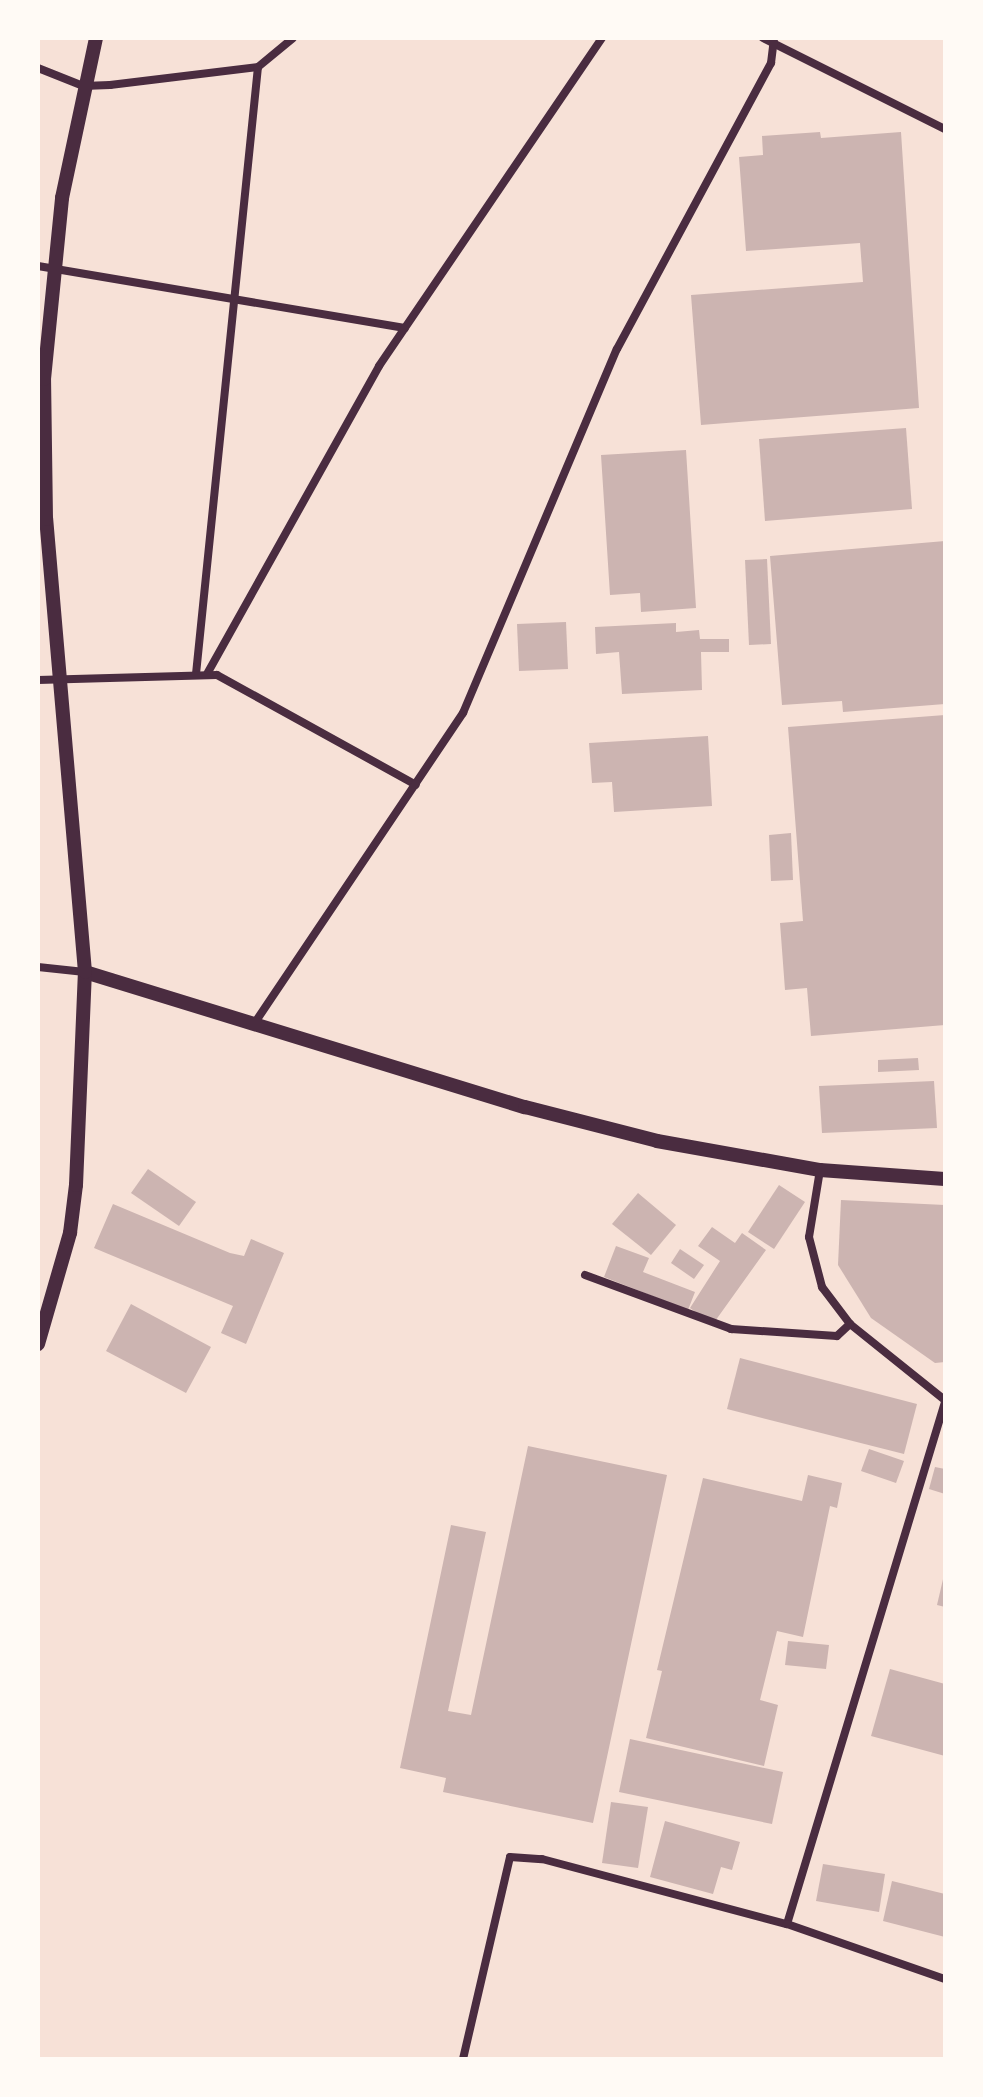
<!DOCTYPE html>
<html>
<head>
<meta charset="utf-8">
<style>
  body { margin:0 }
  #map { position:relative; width:983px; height:2097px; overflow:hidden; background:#f7e1d7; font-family:Mulish,sans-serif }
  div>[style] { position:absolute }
  .building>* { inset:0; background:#ccb4b1 }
  .minor>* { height:8px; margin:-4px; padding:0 4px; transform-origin:4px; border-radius:4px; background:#4a2c40 }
  .tertiary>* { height:14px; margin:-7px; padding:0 7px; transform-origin:7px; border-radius:7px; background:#4a2c40 }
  span { translate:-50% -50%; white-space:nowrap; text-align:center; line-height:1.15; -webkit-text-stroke:6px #fffaf5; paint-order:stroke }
  .frame { position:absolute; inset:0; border:40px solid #fffaf5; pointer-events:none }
</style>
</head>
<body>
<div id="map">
  <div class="building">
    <i style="clip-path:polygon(820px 132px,821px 138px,901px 132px,919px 408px,701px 425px,691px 295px,863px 282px,860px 243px,746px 251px,739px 157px,763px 155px,762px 136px)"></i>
    <i style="clip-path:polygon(906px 428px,912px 509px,765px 521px,759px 439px)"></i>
    <i style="clip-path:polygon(686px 450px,696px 608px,641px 612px,640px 593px,610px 595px,601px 455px)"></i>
    <i style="clip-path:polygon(945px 541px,945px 704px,843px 712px,842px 701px,782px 705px,770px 556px)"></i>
    <i style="clip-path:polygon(767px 559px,771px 644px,749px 645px,745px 560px)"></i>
    <i style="clip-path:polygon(566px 622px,568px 669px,519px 671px,517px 624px)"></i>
    <i style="clip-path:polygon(676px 623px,676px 632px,699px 630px,700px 639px,729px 639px,729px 652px,701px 652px,702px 690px,622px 694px,619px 652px,596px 654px,595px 627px)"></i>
    <i style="clip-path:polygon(945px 715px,945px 1025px,811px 1036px,807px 988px,785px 990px,780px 923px,803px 921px,788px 727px)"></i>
    <i style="clip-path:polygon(708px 736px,712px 806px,614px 812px,612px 782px,592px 783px,589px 743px)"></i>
    <i style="clip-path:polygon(791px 833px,793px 880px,771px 881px,769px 835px)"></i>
    <i style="clip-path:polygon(918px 1058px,919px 1070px,878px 1072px,878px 1060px)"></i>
    <i style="clip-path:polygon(934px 1081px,937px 1128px,822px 1133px,819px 1086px)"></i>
    <i style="clip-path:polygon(148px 1169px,196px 1202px,179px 1226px,131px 1193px)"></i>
    <i style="clip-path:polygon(779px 1185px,805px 1202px,774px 1249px,748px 1232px)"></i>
    <i style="clip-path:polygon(638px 1193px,676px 1225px,651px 1255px,612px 1224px)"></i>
    <i style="clip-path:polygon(841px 1200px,945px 1205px,945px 1362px,935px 1363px,871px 1318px,838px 1265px)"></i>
    <i style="clip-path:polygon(113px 1204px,230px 1253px,244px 1256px,251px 1239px,284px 1253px,246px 1344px,221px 1333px,233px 1306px,94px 1248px)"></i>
    <i style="clip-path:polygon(712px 1227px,735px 1243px,742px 1233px,766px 1250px,713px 1324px,690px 1308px,720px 1261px,698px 1246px)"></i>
    <i style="clip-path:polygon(616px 1246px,649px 1258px,643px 1272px,695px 1292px,688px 1310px,604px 1277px)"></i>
    <i style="clip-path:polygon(680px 1249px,704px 1265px,694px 1279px,671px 1263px)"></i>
    <i style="clip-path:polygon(131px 1304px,211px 1347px,186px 1393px,106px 1351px)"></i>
    <i style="clip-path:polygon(740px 1358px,917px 1404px,904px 1454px,727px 1409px)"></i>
    <i style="clip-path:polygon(528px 1446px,667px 1475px,593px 1823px,443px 1792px,446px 1778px,400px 1768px,451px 1525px,486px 1532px,448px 1711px,471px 1715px)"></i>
    <i style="clip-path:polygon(869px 1449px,904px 1461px,896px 1483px,861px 1471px)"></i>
    <i style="clip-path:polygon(935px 1467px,945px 1469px,945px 1494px,929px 1489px)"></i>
    <i style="clip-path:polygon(808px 1475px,842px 1483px,837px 1508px,830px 1506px,803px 1637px,777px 1631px,760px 1700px,778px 1705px,764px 1766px,646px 1738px,662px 1671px,657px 1670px,703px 1478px,802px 1501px)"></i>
    <i style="clip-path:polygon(944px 1575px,945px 1575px,945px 1607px,937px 1605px)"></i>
    <i style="clip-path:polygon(788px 1641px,829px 1645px,826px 1669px,785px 1665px)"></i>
    <i style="clip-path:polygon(890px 1669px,945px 1684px,945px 1756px,871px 1736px)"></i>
    <i style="clip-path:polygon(630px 1739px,783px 1772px,772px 1824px,619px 1792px)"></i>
    <i style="clip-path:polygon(611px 1802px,648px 1807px,638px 1868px,602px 1863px)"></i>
    <i style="clip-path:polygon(665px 1821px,740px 1842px,732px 1870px,721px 1867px,713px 1894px,650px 1877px)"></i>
    <i style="clip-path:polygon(823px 1864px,885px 1874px,879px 1912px,816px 1901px)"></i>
    <i style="clip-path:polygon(892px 1881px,945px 1894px,945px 1937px,883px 1921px)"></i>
  </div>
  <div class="minor">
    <i style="left:763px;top:38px;width:203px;rotate:26.6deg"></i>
    <i style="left:38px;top:68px;width:48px;rotate:21.8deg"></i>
    <i style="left:83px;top:86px;width:27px;rotate:-2deg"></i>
    <i style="left:110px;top:85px;width:149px;rotate:-6.9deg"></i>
    <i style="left:258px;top:67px;width:45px;rotate:-39.6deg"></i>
    <i style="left:38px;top:266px;width:372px;rotate:9.6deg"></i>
    <i style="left:196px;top:674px;width:610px;rotate:-84.17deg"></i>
    <i style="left:207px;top:674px;width:353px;rotate:-60.8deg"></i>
    <i style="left:379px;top:366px;width:397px;rotate:-55.8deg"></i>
    <i style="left:38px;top:680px;width:179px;rotate:-1.6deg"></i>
    <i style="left:217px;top:675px;width:227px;rotate:28.9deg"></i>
    <i style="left:38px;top:967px;width:47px;rotate:6.1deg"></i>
    <i style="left:254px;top:1024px;width:375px;rotate:-56.1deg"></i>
    <i style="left:463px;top:713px;width:395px;rotate:-67.1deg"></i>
    <i style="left:617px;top:349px;width:325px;rotate:-61.7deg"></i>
    <i style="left:771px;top:63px;width:25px;rotate:-83deg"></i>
    <i style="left:820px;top:1170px;width:68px;rotate:99.3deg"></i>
    <i style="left:809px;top:1237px;width:52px;rotate:75.4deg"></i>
    <i style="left:822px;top:1287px;width:46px;rotate:52.9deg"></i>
    <i style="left:850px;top:1324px;width:122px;rotate:38.7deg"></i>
    <i style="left:585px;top:1275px;width:156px;rotate:20.3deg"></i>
    <i style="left:731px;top:1329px;width:106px;rotate:3.8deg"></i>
    <i style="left:837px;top:1336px;width:18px;rotate:-43deg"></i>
    <i style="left:787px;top:1924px;width:545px;rotate:-73.16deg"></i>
    <i style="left:463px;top:2059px;width:207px;rotate:-76.9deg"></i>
    <i style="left:510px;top:1857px;width:32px;rotate:4deg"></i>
    <i style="left:542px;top:1859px;width:253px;rotate:14.9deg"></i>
    <i style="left:787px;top:1924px;width:167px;rotate:19.2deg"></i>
  </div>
  <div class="tertiary">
    <i style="left:85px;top:972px;width:460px;rotate:17.1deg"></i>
    <i style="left:525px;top:1107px;width:136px;rotate:14.4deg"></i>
    <i style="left:657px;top:1141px;width:166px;rotate:10.1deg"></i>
    <i style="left:820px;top:1170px;width:125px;rotate:4.1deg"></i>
    <i style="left:38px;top:1344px;width:116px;rotate:-73.9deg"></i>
    <i style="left:70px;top:1233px;width:48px;rotate:-82.9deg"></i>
    <i style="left:76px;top:1185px;width:213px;rotate:-87.6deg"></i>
    <i style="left:85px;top:972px;width:455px;rotate:-94.9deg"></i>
    <i style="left:46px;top:519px;width:140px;rotate:-90.8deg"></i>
    <i style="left:44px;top:379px;width:182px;rotate:-84.3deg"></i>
    <i style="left:62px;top:198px;width:164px;rotate:-78deg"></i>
  </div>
  <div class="frame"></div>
</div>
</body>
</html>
